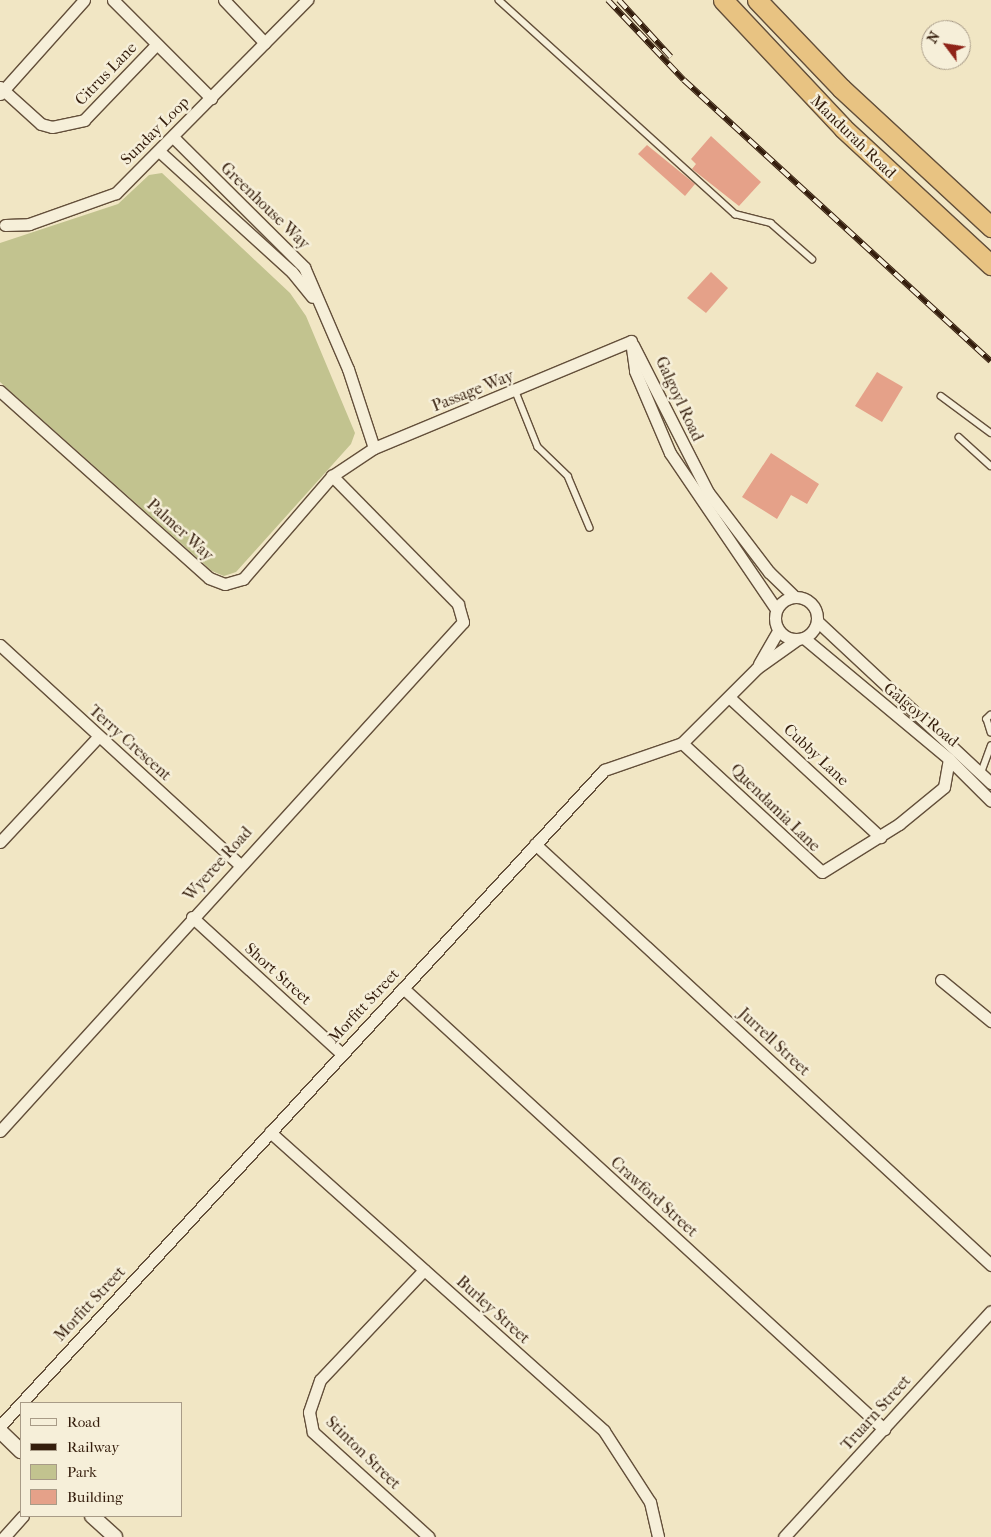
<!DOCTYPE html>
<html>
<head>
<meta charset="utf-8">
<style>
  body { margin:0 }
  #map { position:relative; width:991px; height:1537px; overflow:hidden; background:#f1e6c4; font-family:"IM FELL French Canon",serif }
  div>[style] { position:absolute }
  .green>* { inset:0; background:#c2c38f }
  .building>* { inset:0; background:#e5a189 }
  .roads { filter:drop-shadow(1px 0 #634f3a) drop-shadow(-1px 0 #634f3a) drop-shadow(0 1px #634f3a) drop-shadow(0 -1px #634f3a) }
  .service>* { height:5.5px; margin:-2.75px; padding:0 2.75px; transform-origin:2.75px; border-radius:2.75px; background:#f6efd9 }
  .minor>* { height:11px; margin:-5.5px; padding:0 5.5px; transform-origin:5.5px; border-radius:5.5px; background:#f6efd9 }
  .minor>.ring { margin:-5.5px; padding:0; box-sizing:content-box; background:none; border:11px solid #f6efd9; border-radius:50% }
  .tertiary>* { height:14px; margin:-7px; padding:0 7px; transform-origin:7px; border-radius:7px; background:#f6efd9 }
  .trunk>* { height:19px; margin:-9.5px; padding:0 9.5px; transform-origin:9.5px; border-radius:9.5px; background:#e8c382 }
  .rail>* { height:5.5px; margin-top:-2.75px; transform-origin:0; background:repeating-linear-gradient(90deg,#f6efd9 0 11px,#341d0c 0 22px); box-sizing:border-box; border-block:1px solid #341d0c }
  span { translate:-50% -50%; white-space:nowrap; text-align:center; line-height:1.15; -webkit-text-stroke:5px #f6efd9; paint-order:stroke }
  .street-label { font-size:16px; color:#341d0c }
  .legend { position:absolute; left:20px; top:1402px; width:162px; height:115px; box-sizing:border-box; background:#f6efd9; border:1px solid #a89b87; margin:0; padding:6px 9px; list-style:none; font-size:15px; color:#341d0c }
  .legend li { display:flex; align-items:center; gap:10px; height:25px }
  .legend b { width:25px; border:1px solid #a89b87 }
  .north { position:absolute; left:921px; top:20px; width:50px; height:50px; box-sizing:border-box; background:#f6efd9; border:1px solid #a89b87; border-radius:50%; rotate:301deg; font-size:14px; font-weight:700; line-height:20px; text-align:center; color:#341d0c }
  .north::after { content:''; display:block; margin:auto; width:18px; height:22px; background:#8f2418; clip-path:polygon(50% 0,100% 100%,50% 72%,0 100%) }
</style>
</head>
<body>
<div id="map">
  <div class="green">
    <i style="clip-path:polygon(162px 173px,290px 293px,306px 316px,355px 433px,351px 444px,236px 572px,224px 576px,212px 571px,0 382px,0 243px,118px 204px,149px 175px)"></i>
  </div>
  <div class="building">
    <i style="clip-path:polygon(711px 136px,761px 182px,739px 206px,692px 169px,696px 164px,691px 159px)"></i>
    <i style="clip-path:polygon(647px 145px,695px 184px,685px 196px,638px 154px)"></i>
    <i style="clip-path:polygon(711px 272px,728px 288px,706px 313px,687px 298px)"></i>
    <i style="clip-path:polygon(877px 372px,903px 387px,882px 422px,855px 406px)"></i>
    <i style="clip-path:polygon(771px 453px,819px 484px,807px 504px,791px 495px,777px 519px,742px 497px)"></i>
  </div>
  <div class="roads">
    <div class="service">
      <i style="left:499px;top:0;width:319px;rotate:42.2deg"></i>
      <i style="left:735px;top:214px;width:37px;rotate:14deg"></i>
      <i style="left:771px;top:223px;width:55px;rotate:41.3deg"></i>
      <i style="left:516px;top:392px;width:59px;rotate:68.2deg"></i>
      <i style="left:538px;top:447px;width:42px;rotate:44deg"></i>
      <i style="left:568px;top:476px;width:56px;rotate:67.1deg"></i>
      <i style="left:941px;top:396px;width:62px;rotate:36.5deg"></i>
      <i style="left:959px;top:437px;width:43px;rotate:42.2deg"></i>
      <i style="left:991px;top:715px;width:6px;rotate:135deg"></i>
      <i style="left:987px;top:719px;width:14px;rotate:73deg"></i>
      <i style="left:981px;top:773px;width:29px;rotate:-70deg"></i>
    </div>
    <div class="minor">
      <i style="left:113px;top:0;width:139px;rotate:45deg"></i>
      <i style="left:224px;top:0;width:59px;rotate:46.4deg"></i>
      <i style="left:0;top:87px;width:55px;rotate:42.1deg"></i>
      <i style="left:41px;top:124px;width:11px;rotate:15deg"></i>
      <i style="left:52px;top:127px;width:33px;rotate:-12deg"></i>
      <i style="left:84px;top:120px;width:105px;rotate:-46.2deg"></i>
      <i style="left:0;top:94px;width:126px;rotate:-48.2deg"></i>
      <i style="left:173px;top:137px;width:185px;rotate:44.8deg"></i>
      <i style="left:304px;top:267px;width:111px;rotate:66.7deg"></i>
      <i style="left:348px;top:369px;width:83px;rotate:71.8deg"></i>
      <i style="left:160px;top:152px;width:178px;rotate:42.3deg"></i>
      <i style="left:292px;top:272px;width:32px;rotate:51deg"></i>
      <i style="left:5px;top:225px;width:24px;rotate:-2deg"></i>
      <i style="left:29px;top:224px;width:92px;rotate:-19.6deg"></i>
      <i style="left:116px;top:193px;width:272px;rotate:-45.3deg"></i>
      <i style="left:631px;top:341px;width:30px;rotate:82deg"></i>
      <i style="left:635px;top:371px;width:89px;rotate:66.9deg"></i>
      <i style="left:670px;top:453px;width:189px;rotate:55.8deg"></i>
      <i style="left:633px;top:345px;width:165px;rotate:63deg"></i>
      <i style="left:708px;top:492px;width:101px;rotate:52.7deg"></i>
      <i style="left:769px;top:572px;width:33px;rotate:44deg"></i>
      <i style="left:0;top:391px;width:280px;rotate:41.8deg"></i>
      <i style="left:209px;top:578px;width:17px;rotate:21deg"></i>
      <i style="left:225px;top:584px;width:19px;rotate:-16deg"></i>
      <i style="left:243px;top:579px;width:136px;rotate:-49.2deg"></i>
      <i style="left:332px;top:476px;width:50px;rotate:-33.7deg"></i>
      <i style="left:374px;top:448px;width:278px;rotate:-22.6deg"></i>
      <i class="ring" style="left:775px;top:597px;width:31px;height:31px"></i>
      <i style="left:817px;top:621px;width:238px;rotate:43deg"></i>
      <i style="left:804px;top:638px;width:189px;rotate:39.8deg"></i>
      <i style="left:949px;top:759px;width:59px;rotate:45deg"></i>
      <i style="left:0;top:645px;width:324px;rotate:42.5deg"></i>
      <i style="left:759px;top:664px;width:38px;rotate:-60deg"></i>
      <i style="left:730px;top:698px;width:205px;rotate:42.8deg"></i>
      <i style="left:682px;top:743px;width:190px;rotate:42.7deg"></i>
      <i style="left:822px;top:872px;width:91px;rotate:-31.9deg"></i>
      <i style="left:899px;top:824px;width:58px;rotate:-39.4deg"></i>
      <i style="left:944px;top:787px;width:28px;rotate:-80deg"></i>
      <i style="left:0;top:842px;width:144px;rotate:-47deg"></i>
      <i style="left:535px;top:844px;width:621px;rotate:42.71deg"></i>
      <i style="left:192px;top:917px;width:203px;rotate:42.4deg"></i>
      <i style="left:941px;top:980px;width:65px;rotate:39.4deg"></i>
      <i style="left:403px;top:988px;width:653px;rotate:42.52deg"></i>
      <i style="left:0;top:1131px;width:688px;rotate:-47.71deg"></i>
      <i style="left:463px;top:622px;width:19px;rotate:-106deg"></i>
      <i style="left:458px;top:604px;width:180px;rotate:-134.5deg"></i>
      <i style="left:270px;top:1132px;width:448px;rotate:41.8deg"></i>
      <i style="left:604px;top:1431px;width:85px;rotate:57.1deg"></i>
      <i style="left:650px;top:1502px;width:36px;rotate:77deg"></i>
      <i style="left:424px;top:1270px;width:151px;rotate:133.4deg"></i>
      <i style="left:320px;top:1380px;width:34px;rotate:109deg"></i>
      <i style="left:309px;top:1412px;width:20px;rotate:79deg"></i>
      <i style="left:313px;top:1432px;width:156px;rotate:42.2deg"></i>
      <i style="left:0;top:1426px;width:892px;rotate:-47.36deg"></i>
      <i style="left:604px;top:770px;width:83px;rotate:-19.1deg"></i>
      <i style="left:682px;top:743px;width:106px;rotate:-45deg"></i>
      <i style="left:757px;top:668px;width:50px;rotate:-35.3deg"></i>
      <i style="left:4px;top:1537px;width:28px;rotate:-48deg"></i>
      <i style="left:784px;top:1537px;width:306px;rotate:-47.5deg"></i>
    </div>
    <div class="tertiary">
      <i style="left:0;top:1431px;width:29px;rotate:44deg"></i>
      <i style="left:92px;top:1516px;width:31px;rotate:42deg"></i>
    </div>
    <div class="trunk">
      <i style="left:723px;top:0;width:175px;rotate:46.8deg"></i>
      <i style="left:843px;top:128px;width:202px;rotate:42.8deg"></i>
      <i style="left:757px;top:0;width:122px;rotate:46.3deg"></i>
      <i style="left:841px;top:88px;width:205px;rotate:42.8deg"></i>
    </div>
  </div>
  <div class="rail">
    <i style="left:608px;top:0;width:110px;rotate:46.5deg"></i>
    <i style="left:684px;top:80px;width:416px;rotate:42.5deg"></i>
    <i style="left:619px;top:0;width:77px;rotate:47.6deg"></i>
  </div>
  <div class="street-label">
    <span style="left:106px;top:74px;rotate:-46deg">Citrus Lane</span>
    <span style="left:155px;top:131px;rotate:-45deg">Sunday Loop</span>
    <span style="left:853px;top:137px;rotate:44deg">Mandurah Road</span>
    <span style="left:265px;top:206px;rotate:44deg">Greenhouse Way</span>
    <span style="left:473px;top:391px;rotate:-22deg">Passage Way</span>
    <span style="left:679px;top:399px;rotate:65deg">Galgoyl Road</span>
    <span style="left:180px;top:530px;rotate:42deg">Palmer Way</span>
    <span style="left:921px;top:715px;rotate:39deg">Galgoyl Road</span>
    <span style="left:130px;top:743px;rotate:42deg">Terry Crescent</span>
    <span style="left:816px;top:755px;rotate:43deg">Cubby Lane</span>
    <span style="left:775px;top:808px;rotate:44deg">Quendamia Lane</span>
    <span style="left:218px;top:864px;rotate:-48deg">Wyeree Road</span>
    <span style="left:278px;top:974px;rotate:42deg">Short Street</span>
    <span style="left:364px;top:1006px;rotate:-47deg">Morfitt Street</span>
    <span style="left:774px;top:1042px;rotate:43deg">Jurrell Street</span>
    <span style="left:654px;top:1197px;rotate:42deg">Crawford Street</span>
    <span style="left:90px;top:1304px;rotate:-47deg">Morfitt Street</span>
    <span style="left:493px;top:1310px;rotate:42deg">Burley Street</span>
    <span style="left:876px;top:1413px;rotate:-48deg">Truarn Street</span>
    <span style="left:363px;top:1453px;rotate:44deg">Stinton Street</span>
  </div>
  <ul class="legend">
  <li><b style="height:6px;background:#f6efd9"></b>Road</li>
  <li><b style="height:6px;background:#341d0c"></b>Railway</li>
  <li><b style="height:14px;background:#c2c38f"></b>Park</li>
  <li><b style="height:14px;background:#e5a189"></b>Building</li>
  </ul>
  <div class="north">N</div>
</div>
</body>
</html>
